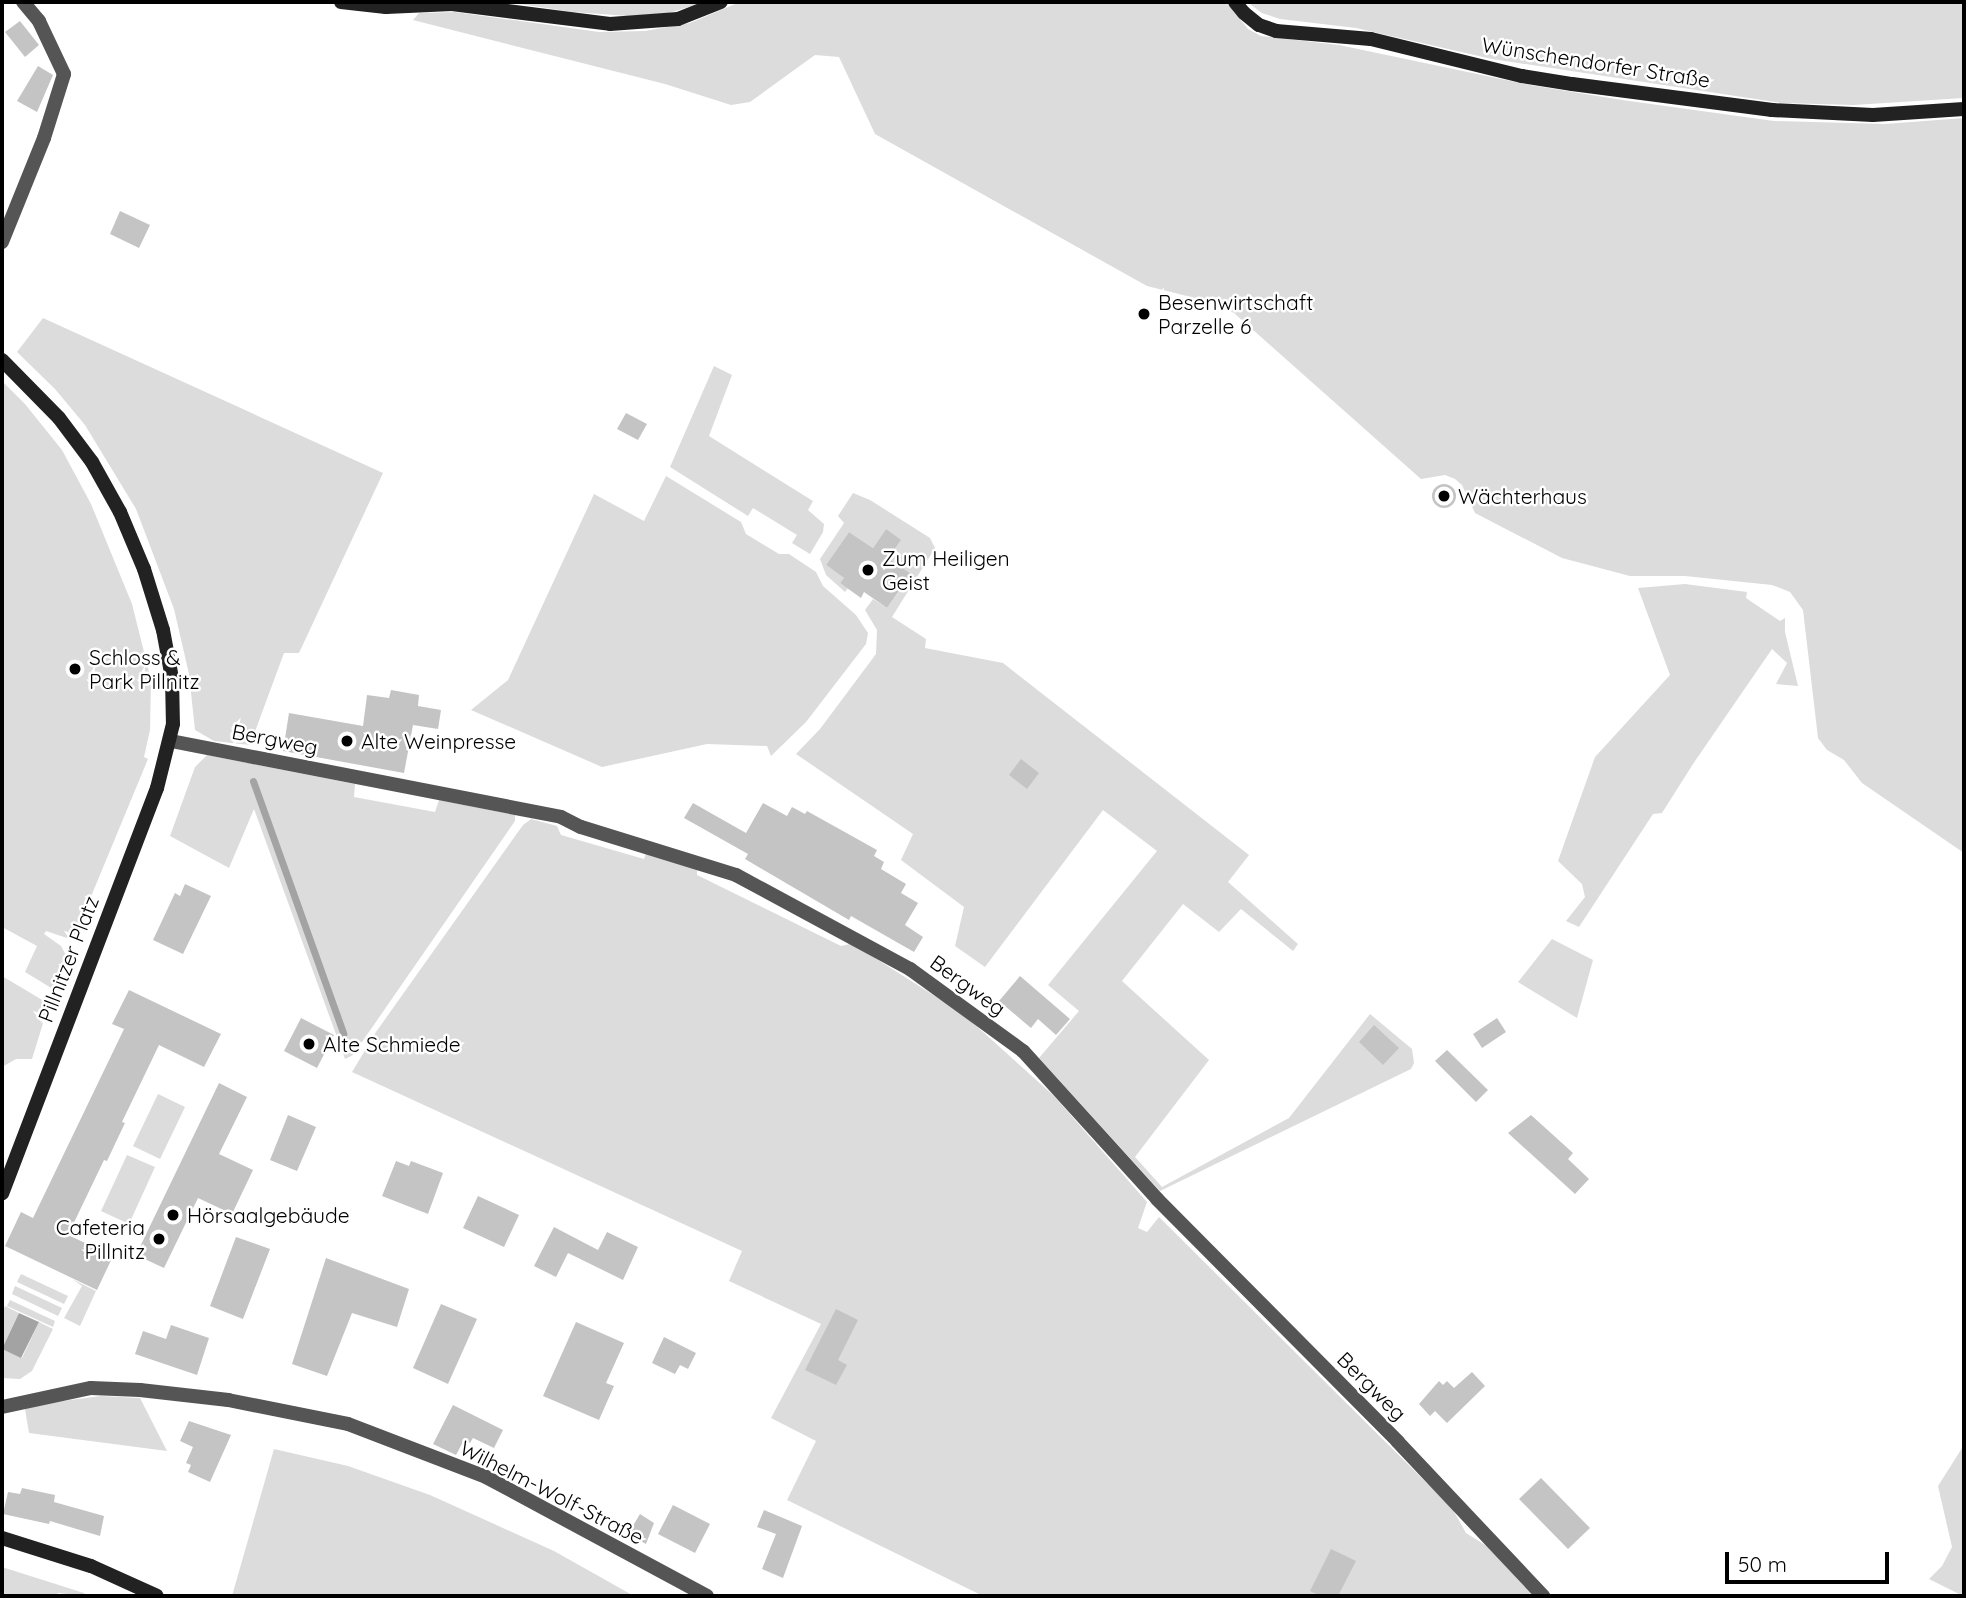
<!DOCTYPE html>
<html>
<head>
<meta charset="utf-8">
<style>
  body { margin:0 }
  #map { position:relative; width:1966px; height:1598px; overflow:hidden; background:#fff; font-family:Quicksand,sans-serif }
  div>[style] { position:absolute }
  .green>* { inset:0; background:#dcdcdc }
  .water>* { inset:0; background:#a3a3a3 }
  .stream>* { height:7px; margin:-3.5px; padding:0 3.5px; transform-origin:3.5px; border-radius:3.5px; background:#a3a3a3 }
  .building>* { inset:0; background:#c4c4c4 }
  .round { border-radius:50% }
  .street>* { height:14px; margin:-7px; padding:0 7px; transform-origin:7px; border-radius:7px; background:#555 }
  .secondary>* { height:14px; margin:-7px; padding:0 7px; transform-origin:7px; border-radius:7px; background:#222 }
  .dots>* { width:19px; height:19px; translate:-50% -50%; box-sizing:border-box; border:4px solid #fff; border-radius:50% }
  span { translate:-50% -50%; white-space:nowrap; text-align:center; line-height:1.15; -webkit-text-stroke:5px #fff; paint-order:stroke }
  .street-label { font-size:21px; color:#000 }
  .poi-label { font-size:21px; color:#000 }
  .left { translate:0 -50%; text-align:left }
  .right { translate:-100% -50%; text-align:right }
  .frame { position:absolute; inset:0; border:4px solid #000; pointer-events:none }
  .scale { position:absolute; left:1725px; top:1552px; width:164px; height:32px; box-sizing:border-box; border:4px solid #000; border-top:0; padding-left:9px; font-size:21px; line-height:24px; white-space:nowrap; color:#000; -webkit-text-stroke:5px #fff; paint-order:stroke }
</style>
</head>
<body>
<div id="map">
  <div class="green">
    <i style="clip-path:polygon(506px 2px,705px 2px,669px 13px,629px 16px,573px 12px)"></i>
    <i style="clip-path:polygon(740px 2px,1226px 2px,1248px 29px,1261px 36px,1339px 45px,1530px 85px,1622px 100px,1774px 121px,1885px 124px,1964px 118px,1964px 853px,1862px 783px,1844px 760px,1827px 750px,1818px 738px,1803px 610px,1790px 592px,1772px 585px,1685px 576px,1630px 576px,1562px 558px,1475px 513px,1462px 485px,1455px 479px,1445px 475px,1421px 479px,1234px 313px,1211px 302px,1147px 286px,875px 134px,839px 57px,815px 55px,750px 102px,731px 105px,665px 84px,413px 20px,419px 13px,455px 12px,599px 32px,645px 31px,690px 23px)"></i>
    <i style="clip-path:polygon(1247px 2px,1964px 2px,1964px 98px,1854px 105px,1782px 103px,1492px 59px,1356px 28px,1280px 19px,1262px 13px)"></i>
    <i style="clip-path:polygon(43px 318px,383px 473px,299px 653px,284px 653px,250px 745px,214px 741px,195px 730px,189px 674px,174px 609px,136px 509px,85px 425px,55px 389px,17px 352px)"></i>
    <i style="clip-path:polygon(714px 366px,732px 375px,709px 436px,813px 501px,808px 510px,824px 524px,823px 532px,810px 554px,792px 543px,797px 535px,753px 508px,748px 516px,670px 467px)"></i>
    <i style="clip-path:polygon(2px 381px,25px 404px,62px 450px,91px 504px,132px 604px,151px 680px,150px 730px,144px 757px,148px 759px,73px 940px,46px 931px,44px 934px,61px 946px,67px 957px,53px 989px,25px 972px,37px 946px,2px 927px)"></i>
    <i style="clip-path:polygon(666px 476px,741px 522px,746px 534px,779px 554px,789px 554px,816px 572px,823px 586px,856px 615px,868px 633px,866px 644px,806px 722px,771px 756px,767px 746px,707px 744px,602px 767px,471px 710px,508px 680px,594px 494px,644px 521px)"></i>
    <i style="clip-path:polygon(853px 493px,870px 500px,930px 538px,935px 548px,892px 617px,926px 639px,925px 648px,1003px 663px,1249px 855px,1228px 882px,1298px 944px,1293px 951px,1241px 909px,1219px 932px,1183px 904px,1122px 981px,1209px 1060px,1135px 1157px,1162px 1187px,1289px 1118px,1370px 1014px,1412px 1049px,1414px 1063px,1411px 1069px,1160px 1191px,1039px 1058px,1079px 1011px,1048px 985px,1157px 851px,1103px 810px,985px 967px,955px 946px,964px 907px,901px 860px,913px 834px,796px 754px,820px 729px,876px 654px,877px 630px,865px 610px,873px 599px,887px 608px,911px 575px,888px 558px,886px 529px,873px 548px,849px 532px,826px 565px,844px 578px,840px 583px,848px 588px,845px 592px,826px 575px,820px 559px,844px 523px,838px 516px)"></i>
    <i style="clip-path:polygon(1685px 584px,1747px 592px,1746px 598px,1780px 621px,1785px 618px,1785px 632px,1798px 686px,1776px 684px,1787px 663px,1772px 649px,1693px 764px,1662px 813px,1653px 814px,1579px 927px,1566px 921px,1585px 897px,1582px 884px,1558px 861px,1595px 757px,1670px 675px,1638px 588px)"></i>
    <i style="clip-path:polygon(207px 755px,355px 784px,354px 797px,435px 812px,439px 800px,515px 815px,515px 821px,353px 1055px,345px 1059px,254px 809px,229px 868px,170px 836px,195px 767px)"></i>
    <i style="clip-path:polygon(531px 819px,557px 826px,561px 835px,644px 859px,646px 853px,697px 869px,697px 875px,841px 946px,850px 944px,861px 949px,963px 1014px,1054px 1096px,1147px 1202px,1138px 1228px,1147px 1232px,1159px 1217px,1452px 1508px,1466px 1533px,1490px 1548px,1534px 1596px,983px 1596px,787px 1500px,816px 1441px,771px 1418px,821px 1324px,729px 1281px,742px 1251px,352px 1072px,376px 1032px,523px 825px)"></i>
    <i style="clip-path:polygon(1552px 939px,1593px 960px,1577px 1018px,1518px 982px)"></i>
    <i style="clip-path:polygon(2px 976px,49px 1004px,32px 1059px,16px 1059px,2px 1067px)"></i>
    <i style="clip-path:polygon(158px 1094px,185px 1107px,160px 1159px,133px 1146px)"></i>
    <i style="clip-path:polygon(127px 1155px,155px 1167px,129px 1224px,101px 1211px)"></i>
    <i style="clip-path:polygon(21px 1274px,68px 1296px,64px 1304px,17px 1282px)"></i>
    <i style="clip-path:polygon(72px 1279px,96px 1291px,80px 1326px,64px 1318px,82px 1286px)"></i>
    <i style="clip-path:polygon(15px 1286px,62px 1308px,58px 1316px,12px 1294px)"></i>
    <i style="clip-path:polygon(10px 1300px,55px 1321px,53px 1327px,7px 1306px)"></i>
    <i style="clip-path:polygon(5px 1306px,19px 1313px,2px 1349px,22px 1358px,39px 1322px,53px 1329px,32px 1371px,20px 1379px,2px 1378px,2px 1314px)"></i>
    <i style="clip-path:polygon(101px 1396px,140px 1398px,167px 1451px,29px 1433px,25px 1409px,47px 1403px)"></i>
    <i style="clip-path:polygon(1964px 1445px,1964px 1596px,1963px 1596px,1929px 1579px,1942px 1566px,1952px 1547px,1938px 1486px)"></i>
    <i style="clip-path:polygon(274px 1449px,348px 1466px,430px 1495px,554px 1551px,634px 1596px,232px 1596px)"></i>
    <i style="clip-path:polygon(2px 1567px,84px 1593px,86px 1596px,58px 1593px,56px 1596px,2px 1596px)"></i>
  </div>
  <div class="water">
    <i style="clip-path:polygon(19px 1313px,39px 1322px,21px 1358px,2px 1349px)"></i>
  </div>
  <div class="stream">
    <i style="left:253px;top:781px;width:268px;rotate:70.3deg"></i>
  </div>
  <div class="building">
    <i style="clip-path:polygon(20px 21px,39px 45px,25px 57px,5px 32px)"></i>
    <i style="clip-path:polygon(38px 66px,53px 75px,37px 112px,17px 101px)"></i>
    <i style="clip-path:polygon(120px 211px,150px 225px,139px 248px,110px 234px)"></i>
    <i style="clip-path:polygon(626px 413px,647px 424px,638px 440px,617px 429px)"></i>
    <i class="round" style="left:1432px;top:484px;width:24px;height:24px"></i>
    <i style="clip-path:polygon(886px 529px,901px 540px,888px 558px,911px 574px,887px 608px,864px 592px,861px 598px,840px 583px,844px 578px,826px 565px,849px 532px,873px 548px)"></i>
    <i style="clip-path:polygon(391px 690px,419px 695px,418px 706px,441px 710px,438px 729px,413px 725px,404px 773px,283px 751px,289px 713px,363px 726px,367px 695px,389px 698px)"></i>
    <i style="clip-path:polygon(1021px 759px,1039px 773px,1027px 789px,1009px 775px)"></i>
    <i style="clip-path:polygon(693px 803px,746px 833px,763px 803px,787px 816px,792px 807px,805px 814px,807px 811px,877px 850px,874px 856px,884px 862px,881px 869px,906px 884px,901px 893px,918px 903px,905px 925px,923px 937px,914px 952px,851px 916px,849px 920px,745px 859px,748px 854px,684px 818px)"></i>
    <i style="clip-path:polygon(185px 884px,211px 896px,183px 954px,153px 940px,175px 893px,180px 896px)"></i>
    <i style="clip-path:polygon(1020px 976px,1070px 1019px,1056px 1035px,1038px 1019px,1031px 1028px,999px 1001px)"></i>
    <i style="clip-path:polygon(129px 990px,221px 1034px,204px 1067px,159px 1045px,122px 1122px,125px 1123px,115px 1144px,107px 1161px,104px 1160px,68px 1235px,113px 1256px,97px 1290px,5px 1246px,21px 1212px,33px 1218px,124px 1029px,112px 1024px)"></i>
    <i style="clip-path:polygon(301px 1018px,334px 1035px,317px 1068px,284px 1051px)"></i>
    <i style="clip-path:polygon(1497px 1018px,1506px 1032px,1482px 1048px,1473px 1034px)"></i>
    <i style="clip-path:polygon(1374px 1025px,1399px 1048px,1383px 1065px,1359px 1042px)"></i>
    <i style="clip-path:polygon(1447px 1050px,1488px 1090px,1476px 1102px,1435px 1061px)"></i>
    <i style="clip-path:polygon(219px 1083px,247px 1097px,219px 1154px,253px 1170px,232px 1214px,198px 1198px,164px 1268px,136px 1255px)"></i>
    <i style="clip-path:polygon(288px 1115px,316px 1127px,297px 1171px,270px 1160px)"></i>
    <i style="clip-path:polygon(1531px 1115px,1573px 1153px,1568px 1159px,1589px 1179px,1575px 1194px,1508px 1133px)"></i>
    <i style="clip-path:polygon(396px 1161px,409px 1166px,411px 1161px,443px 1173px,428px 1214px,382px 1196px)"></i>
    <i style="clip-path:polygon(478px 1196px,519px 1215px,504px 1247px,463px 1228px)"></i>
    <i style="clip-path:polygon(554px 1227px,598px 1250px,607px 1232px,638px 1247px,623px 1280px,568px 1253px,556px 1277px,534px 1266px)"></i>
    <i style="clip-path:polygon(236px 1237px,270px 1249px,243px 1319px,210px 1306px)"></i>
    <i style="clip-path:polygon(326px 1258px,409px 1289px,397px 1327px,352px 1313px,327px 1376px,292px 1364px)"></i>
    <i style="clip-path:polygon(441px 1304px,477px 1319px,448px 1384px,413px 1368px)"></i>
    <i style="clip-path:polygon(836px 1309px,858px 1320px,838px 1360px,847px 1365px,836px 1385px,805px 1370px)"></i>
    <i style="clip-path:polygon(576px 1322px,624px 1343px,606px 1383px,614px 1386px,599px 1420px,543px 1396px)"></i>
    <i style="clip-path:polygon(171px 1325px,209px 1338px,197px 1375px,135px 1354px,143px 1331px,166px 1339px)"></i>
    <i style="clip-path:polygon(664px 1337px,696px 1353px,688px 1369px,680px 1365px,675px 1374px,652px 1363px)"></i>
    <i style="clip-path:polygon(1472px 1372px,1485px 1386px,1447px 1423px,1435px 1411px,1430px 1416px,1419px 1404px,1439px 1381px,1443px 1385px,1447px 1381px,1454px 1388px)"></i>
    <i style="clip-path:polygon(453px 1405px,503px 1430px,494px 1448px,473px 1438px,470px 1443px,464px 1440px,456px 1455px,433px 1444px)"></i>
    <i style="clip-path:polygon(189px 1421px,231px 1435px,210px 1482px,188px 1472px,191px 1465px,186px 1463px,193px 1447px,180px 1441px)"></i>
    <i style="clip-path:polygon(1541px 1478px,1590px 1528px,1568px 1549px,1519px 1499px)"></i>
    <i style="clip-path:polygon(22px 1488px,55px 1495px,54px 1502px,104px 1516px,100px 1536px,50px 1521px,49px 1524px,3px 1514px,8px 1492px,20px 1494px)"></i>
    <i style="clip-path:polygon(673px 1505px,710px 1524px,695px 1553px,658px 1534px)"></i>
    <i style="clip-path:polygon(764px 1510px,802px 1526px,783px 1578px,762px 1569px,776px 1534px,757px 1527px)"></i>
    <i style="clip-path:polygon(640px 1514px,654px 1523px,646px 1544px,628px 1534px)"></i>
    <i style="clip-path:polygon(1331px 1549px,1356px 1561px,1338px 1596px,1320px 1596px,1310px 1591px)"></i>
  </div>
  <div class="street">
    <i style="left:2px;top:242px;width:112px;rotate:-68deg"></i>
    <i style="left:44px;top:138px;width:67px;rotate:-72.6deg"></i>
    <i style="left:64px;top:74px;width:59px;rotate:-115.3deg"></i>
    <i style="left:39px;top:21px;width:25px;rotate:-130deg"></i>
    <i style="left:171px;top:741px;width:397px;rotate:11deg"></i>
    <i style="left:561px;top:817px;width:22px;rotate:27deg"></i>
    <i style="left:581px;top:827px;width:162px;rotate:17.2deg"></i>
    <i style="left:736px;top:875px;width:198px;rotate:28.4deg"></i>
    <i style="left:910px;top:969px;width:140px;rotate:36deg"></i>
    <i style="left:1023px;top:1051px;width:200px;rotate:47.8deg"></i>
    <i style="left:1157px;top:1199px;width:342px;rotate:45.2deg"></i>
    <i style="left:1398px;top:1442px;width:212px;rotate:46.7deg"></i>
    <i style="left:2px;top:1407px;width:91px;rotate:-12.1deg"></i>
    <i style="left:91px;top:1388px;width:49px;rotate:2.3deg"></i>
    <i style="left:140px;top:1390px;width:89px;rotate:6.5deg"></i>
    <i style="left:228px;top:1400px;width:122px;rotate:11.3deg"></i>
    <i style="left:348px;top:1424px;width:148px;rotate:21deg"></i>
    <i style="left:486px;top:1477px;width:251px;rotate:28.3deg"></i>
  </div>
  <div class="secondary">
    <i style="left:341px;top:2px;width:45px;rotate:6.3deg"></i>
    <i style="left:386px;top:7px;width:66px;rotate:-2.6deg"></i>
    <i style="left:452px;top:4px;width:159px;rotate:7.2deg"></i>
    <i style="left:610px;top:24px;width:68px;rotate:-4.2deg"></i>
    <i style="left:678px;top:19px;width:46px;rotate:-21.6deg"></i>
    <i style="left:1235px;top:2px;width:14px;rotate:51deg"></i>
    <i style="left:1244px;top:13px;width:19px;rotate:39deg"></i>
    <i style="left:1259px;top:25px;width:18px;rotate:19deg"></i>
    <i style="left:1276px;top:31px;width:95px;rotate:4.8deg"></i>
    <i style="left:1371px;top:39px;width:155px;rotate:13.8deg"></i>
    <i style="left:1522px;top:76px;width:51px;rotate:9.1deg"></i>
    <i style="left:1572px;top:84px;width:202px;rotate:7.4deg"></i>
    <i style="left:1772px;top:110px;width:101px;rotate:2.8deg"></i>
    <i style="left:1873px;top:115px;width:91px;rotate:-3.8deg"></i>
    <i style="left:2px;top:360px;width:81px;rotate:45.5deg"></i>
    <i style="left:59px;top:418px;width:55px;rotate:53.1deg"></i>
    <i style="left:92px;top:462px;width:57px;rotate:60.8deg"></i>
    <i style="left:120px;top:512px;width:62px;rotate:67.2deg"></i>
    <i style="left:144px;top:569px;width:64px;rotate:72.7deg"></i>
    <i style="left:163px;top:630px;width:49px;rotate:79.4deg"></i>
    <i style="left:172px;top:678px;width:46px;rotate:88.8deg"></i>
    <i style="left:173px;top:724px;width:66px;rotate:104deg"></i>
    <i style="left:157px;top:788px;width:434px;rotate:110.9deg"></i>
    <i style="left:2px;top:1538px;width:93px;rotate:17.5deg"></i>
    <i style="left:91px;top:1566px;width:72px;rotate:24.4deg"></i>
  </div>
  <div class="dots">
    <i style="left:1144px;top:314px;background:#000"></i>
    <i style="left:1444px;top:496px;background:#000"></i>
    <i style="left:868px;top:570px;background:#000"></i>
    <i style="left:75px;top:669px;background:#000"></i>
    <i style="left:347px;top:741px;background:#000"></i>
    <i style="left:309px;top:1044px;background:#000"></i>
    <i style="left:173px;top:1215px;background:#000"></i>
    <i style="left:159px;top:1239px;background:#000"></i>
  </div>
  <div class="street-label">
    <span style="left:1596px;top:62px;rotate:9deg">Wünschendorfer Straße</span>
    <span style="left:275px;top:739px;rotate:11deg">Bergweg</span>
    <span style="left:68px;top:959px;rotate:-69deg">Pillnitzer Platz</span>
    <span style="left:968px;top:985px;rotate:36deg">Bergweg</span>
    <span style="left:1372px;top:1386px;rotate:45deg">Bergweg</span>
    <span style="left:552px;top:1492px;rotate:27deg">Wilhelm-Wolf-Straße</span>
  </div>
  <div class="poi-label">
    <span class="left" style="left:1158px;top:314px">Besenwirtschaft<br>Parzelle 6</span>
    <span class="left" style="left:1458px;top:496px">Wächterhaus</span>
    <span class="left" style="left:882px;top:570px">Zum Heiligen<br>Geist</span>
    <span class="left" style="left:89px;top:669px">Schloss &amp;<br>Park Pillnitz</span>
    <span class="left" style="left:361px;top:741px">Alte Weinpresse</span>
    <span class="left" style="left:323px;top:1044px">Alte Schmiede</span>
    <span class="left" style="left:187px;top:1215px">Hörsaalgebäude</span>
    <span class="right" style="left:145px;top:1239px">Cafeteria<br>Pillnitz</span>
  </div>
  <div class="frame"></div>
  <div class="scale">50 m</div>
</div>
</body>
</html>
